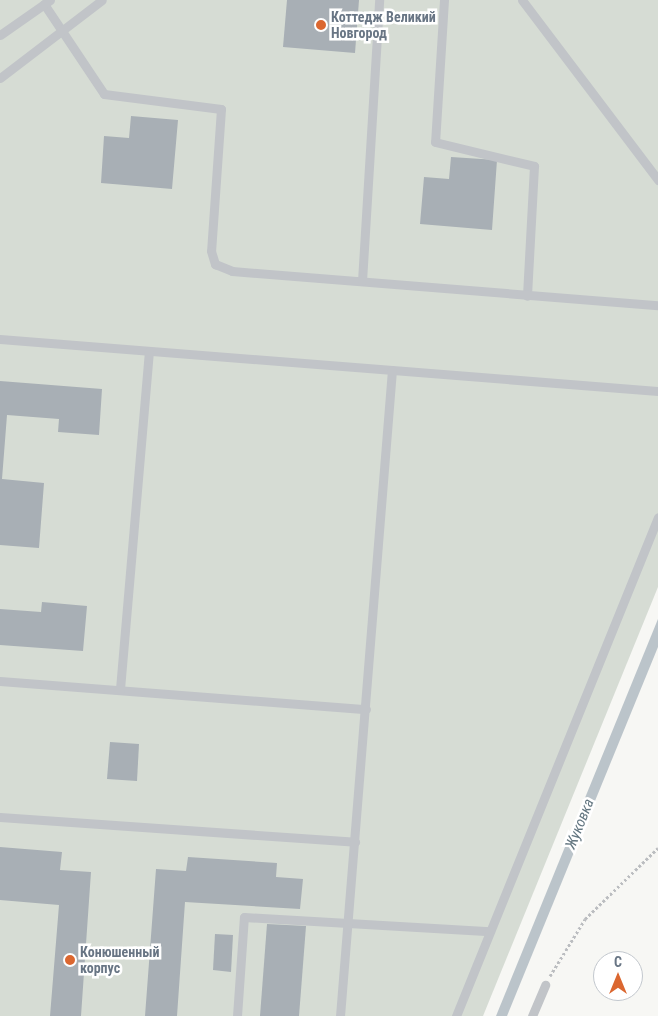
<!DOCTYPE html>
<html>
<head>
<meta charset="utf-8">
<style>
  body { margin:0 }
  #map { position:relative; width:658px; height:1016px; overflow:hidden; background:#f7f7f4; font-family:"Roboto Condensed",sans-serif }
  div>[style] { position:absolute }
  .green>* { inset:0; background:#d6dcd4 }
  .water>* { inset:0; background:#bbc4ca }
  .building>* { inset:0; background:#a8afb5 }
  .path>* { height:3px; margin-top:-1.5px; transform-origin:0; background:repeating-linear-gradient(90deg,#bbbdc0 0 2.5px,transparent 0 5px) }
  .service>* { height:9px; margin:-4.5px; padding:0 4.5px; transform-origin:4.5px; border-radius:4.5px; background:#c1c4c8 }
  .dots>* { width:14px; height:14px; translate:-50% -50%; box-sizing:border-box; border:2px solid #fff; border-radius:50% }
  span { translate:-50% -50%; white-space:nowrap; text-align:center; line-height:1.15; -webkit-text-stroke:5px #fff; paint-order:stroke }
  .poi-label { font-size:14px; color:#687584; font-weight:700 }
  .left { translate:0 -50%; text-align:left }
  .water-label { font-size:15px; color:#637680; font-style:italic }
  .north { position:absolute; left:593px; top:951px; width:50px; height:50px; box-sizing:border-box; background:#fff; border:1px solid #c3c8ce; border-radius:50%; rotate:0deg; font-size:14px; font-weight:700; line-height:20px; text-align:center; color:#687584 }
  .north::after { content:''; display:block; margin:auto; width:18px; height:22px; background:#db6730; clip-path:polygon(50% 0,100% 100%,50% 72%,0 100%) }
</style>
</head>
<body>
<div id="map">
  <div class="green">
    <i style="clip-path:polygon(0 0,658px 0,658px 587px,483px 1016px,0 1016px)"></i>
  </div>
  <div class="water">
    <i style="clip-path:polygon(658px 619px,658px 647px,507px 1016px,496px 1016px)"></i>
  </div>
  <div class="building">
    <i style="clip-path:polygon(287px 0,359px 0,355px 53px,283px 47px)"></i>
    <i style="clip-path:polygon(131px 116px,178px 120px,172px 189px,101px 183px,104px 136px,129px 138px)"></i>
    <i style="clip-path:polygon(451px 157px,497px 160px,492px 230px,420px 224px,424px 177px,449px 179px)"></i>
    <i style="clip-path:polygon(0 381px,102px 389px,99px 435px,58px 432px,59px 419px,7px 415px,2px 479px,44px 483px,39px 548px,0 545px)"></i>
    <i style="clip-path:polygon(42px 602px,87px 606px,83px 651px,0 645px,0 609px,41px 612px)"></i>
    <i style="clip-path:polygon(110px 742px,139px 744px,137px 781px,107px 779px)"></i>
    <i style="clip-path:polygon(0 847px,62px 852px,60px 870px,91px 872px,81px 1016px,50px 1016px,59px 905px,0 900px)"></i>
    <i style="clip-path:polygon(188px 857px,277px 863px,276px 877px,303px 879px,300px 909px,185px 902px,177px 1016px,145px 1016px,156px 869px,186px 871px)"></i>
    <i style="clip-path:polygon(267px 924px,306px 926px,299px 1016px,260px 1016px)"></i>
    <i style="clip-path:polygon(215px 934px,233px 935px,231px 972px,213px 970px)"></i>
  </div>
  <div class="path">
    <i style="left:550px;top:976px;width:67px;rotate:-58.4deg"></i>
    <i style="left:585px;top:919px;width:102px;rotate:-44.2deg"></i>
  </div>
  <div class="service">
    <i style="left:444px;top:0;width:142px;rotate:93.6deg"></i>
    <i style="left:435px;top:142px;width:102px;rotate:13.6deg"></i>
    <i style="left:534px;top:166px;width:130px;rotate:93.1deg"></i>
    <i style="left:522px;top:0;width:226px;rotate:52.9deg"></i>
    <i style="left:44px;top:4px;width:108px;rotate:56.3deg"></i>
    <i style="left:104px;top:94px;width:118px;rotate:7.3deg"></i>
    <i style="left:221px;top:109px;width:142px;rotate:94deg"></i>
    <i style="left:211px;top:251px;width:14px;rotate:73deg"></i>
    <i style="left:215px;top:264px;width:18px;rotate:22deg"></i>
    <i style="left:232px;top:271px;width:427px;rotate:4.6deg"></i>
    <i style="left:0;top:35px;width:61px;rotate:-35deg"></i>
    <i style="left:0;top:78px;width:128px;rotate:-37.4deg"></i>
    <i style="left:362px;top:281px;width:282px;rotate:-86.5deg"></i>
    <i style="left:0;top:339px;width:660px;rotate:4.52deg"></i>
    <i style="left:0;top:681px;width:367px;rotate:4.4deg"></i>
    <i style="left:120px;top:689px;width:339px;rotate:-85.1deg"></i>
    <i style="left:0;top:817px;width:356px;rotate:4deg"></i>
    <i style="left:237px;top:1016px;width:99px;rotate:-86deg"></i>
    <i style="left:244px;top:917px;width:246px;rotate:3.3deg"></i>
    <i style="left:340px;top:1016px;width:648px;rotate:-85.4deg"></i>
    <i style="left:456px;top:1016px;width:538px;rotate:-67.96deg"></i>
    <i style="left:532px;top:1016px;width:34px;rotate:-67deg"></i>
  </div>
  <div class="dots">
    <i style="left:321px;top:25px;background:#db6730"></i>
    <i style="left:70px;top:960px;background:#db6730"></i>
  </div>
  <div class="poi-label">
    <span class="left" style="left:331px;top:25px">Коттедж Великий<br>Новгород</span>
    <span class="left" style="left:80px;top:960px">Конюшенный<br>корпус</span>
  </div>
  <div class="water-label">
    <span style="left:580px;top:824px;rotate:-68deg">Жуковка</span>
  </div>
  <div class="north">С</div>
</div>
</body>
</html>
